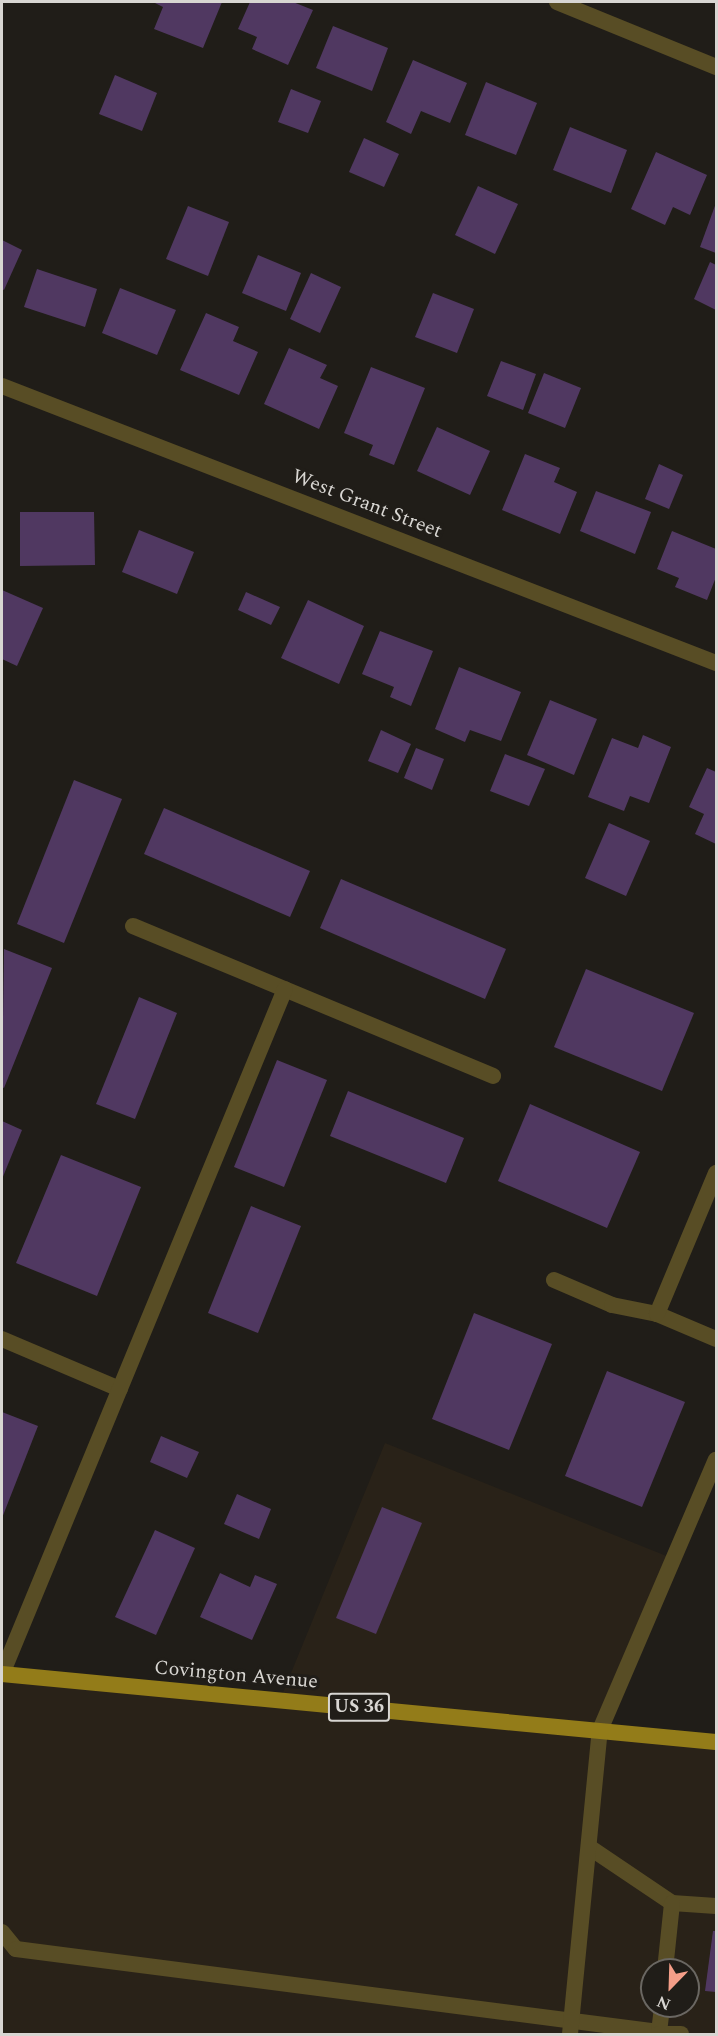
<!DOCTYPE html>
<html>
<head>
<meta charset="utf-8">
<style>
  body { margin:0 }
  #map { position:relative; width:718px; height:2036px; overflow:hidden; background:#201d18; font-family:Spectral,serif }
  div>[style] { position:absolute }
  .built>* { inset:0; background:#292218 }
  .building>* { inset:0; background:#503861 }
  .service>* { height:16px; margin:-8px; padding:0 8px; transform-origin:8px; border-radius:8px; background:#584d25 }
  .minor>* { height:16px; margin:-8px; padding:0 8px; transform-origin:8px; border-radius:8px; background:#584d25 }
  .primary>* { height:16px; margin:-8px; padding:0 8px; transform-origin:8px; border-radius:8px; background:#937c19 }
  span { translate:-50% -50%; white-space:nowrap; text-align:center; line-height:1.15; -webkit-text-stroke:6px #201d18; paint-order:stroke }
  .shield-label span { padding:2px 4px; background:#201d18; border:2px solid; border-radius:4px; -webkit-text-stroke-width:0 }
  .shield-label { font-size:18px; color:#d8d6d2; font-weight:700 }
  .street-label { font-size:20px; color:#d8d6d2 }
  .frame { position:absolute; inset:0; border:3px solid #d8d6d2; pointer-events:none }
  .north { position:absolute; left:640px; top:1958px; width:60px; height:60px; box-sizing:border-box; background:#201d18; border:2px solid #6a6762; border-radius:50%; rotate:203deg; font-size:16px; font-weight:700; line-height:24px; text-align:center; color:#d8d6d2 }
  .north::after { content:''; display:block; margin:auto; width:21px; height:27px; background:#f49e88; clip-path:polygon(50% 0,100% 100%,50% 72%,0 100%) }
</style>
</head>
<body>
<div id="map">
  <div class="built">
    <i style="clip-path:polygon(evenodd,385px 1443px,674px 1559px,600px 1730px,716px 1742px,716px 2034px,2px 2034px,2px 1674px,280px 1700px,385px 1443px,652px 1970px,688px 1970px,688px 2006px,652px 2006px,652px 1970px)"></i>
  </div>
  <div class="building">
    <i style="clip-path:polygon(153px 2px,222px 2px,203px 48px,154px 29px,163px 7px)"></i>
    <i style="clip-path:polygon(250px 2px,293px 2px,313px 10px,288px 65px,252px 49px,257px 37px,238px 29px)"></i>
    <i style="clip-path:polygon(333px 26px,388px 48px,372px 91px,316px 68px)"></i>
    <i style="clip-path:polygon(413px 60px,467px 83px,450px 123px,421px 111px,411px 134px,386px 122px)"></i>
    <i style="clip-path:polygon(115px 75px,157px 93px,142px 131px,99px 114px)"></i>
    <i style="clip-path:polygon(486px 82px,537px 103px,516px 155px,465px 135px)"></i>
    <i style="clip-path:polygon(291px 89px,321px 101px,308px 133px,278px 122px)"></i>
    <i style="clip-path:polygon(570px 127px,627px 150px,611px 193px,553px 170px)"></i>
    <i style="clip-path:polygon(364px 138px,399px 154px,384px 187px,349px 172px)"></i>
    <i style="clip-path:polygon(656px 152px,707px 175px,690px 215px,673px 207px,665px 225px,631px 209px)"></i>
    <i style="clip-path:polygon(478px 186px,518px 204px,495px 254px,455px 235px)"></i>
    <i style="clip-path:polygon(716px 203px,716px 253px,700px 247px)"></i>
    <i style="clip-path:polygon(188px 206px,229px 222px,208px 276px,166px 259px)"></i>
    <i style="clip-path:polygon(2px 240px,22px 250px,4px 290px,2px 289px)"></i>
    <i style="clip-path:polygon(258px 255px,301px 273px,286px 311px,242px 293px)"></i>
    <i style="clip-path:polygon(710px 262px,716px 265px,716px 310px,694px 299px)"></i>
    <i style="clip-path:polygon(37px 269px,97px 289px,85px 327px,24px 307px)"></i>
    <i style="clip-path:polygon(311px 273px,341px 287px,320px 333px,290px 319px)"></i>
    <i style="clip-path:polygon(120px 288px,176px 310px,157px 355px,102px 333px)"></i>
    <i style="clip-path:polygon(433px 293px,474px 309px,457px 353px,415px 337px)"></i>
    <i style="clip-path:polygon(206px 313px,239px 327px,233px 341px,258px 352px,239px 395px,180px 370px)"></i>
    <i style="clip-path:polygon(289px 348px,327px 365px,320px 378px,338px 386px,319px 429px,264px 404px)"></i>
    <i style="clip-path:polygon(501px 361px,536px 374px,523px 410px,487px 396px)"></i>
    <i style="clip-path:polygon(371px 367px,425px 388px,394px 465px,369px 455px,373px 445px,344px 433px)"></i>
    <i style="clip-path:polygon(544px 373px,581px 388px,565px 428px,528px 413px)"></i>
    <i style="clip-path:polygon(437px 427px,490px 451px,470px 495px,417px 471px)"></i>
    <i style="clip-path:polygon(525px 454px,560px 468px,554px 482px,577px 492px,560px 534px,502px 510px)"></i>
    <i style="clip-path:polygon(659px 464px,683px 475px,669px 509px,645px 499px)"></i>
    <i style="clip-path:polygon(596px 491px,651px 512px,635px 554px,580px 531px)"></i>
    <i style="clip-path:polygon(20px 512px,94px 512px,95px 565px,20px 566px)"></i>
    <i style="clip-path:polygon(139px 530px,194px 552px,177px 594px,122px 572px)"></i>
    <i style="clip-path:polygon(672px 531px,716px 549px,716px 577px,707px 600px,675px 587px,679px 578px,657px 569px)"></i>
    <i style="clip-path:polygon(2px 590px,43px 608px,17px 666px,2px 659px)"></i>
    <i style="clip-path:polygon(246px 592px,280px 607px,271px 625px,238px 610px)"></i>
    <i style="clip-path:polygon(308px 600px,364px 626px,339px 684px,281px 658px)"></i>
    <i style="clip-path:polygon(380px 631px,433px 651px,411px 706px,390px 697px,394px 687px,362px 674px)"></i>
    <i style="clip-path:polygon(459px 667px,521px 692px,501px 741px,470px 730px,465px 742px,435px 729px)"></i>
    <i style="clip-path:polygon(550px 700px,597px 719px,574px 775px,527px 755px)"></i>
    <i style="clip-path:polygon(381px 730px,411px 744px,398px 773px,368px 761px)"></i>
    <i style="clip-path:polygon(643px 735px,671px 747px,649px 803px,630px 796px,624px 811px,588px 797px,612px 738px,638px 748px)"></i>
    <i style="clip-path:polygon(416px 748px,444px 759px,432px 790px,404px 778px)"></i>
    <i style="clip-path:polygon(505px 754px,545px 769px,529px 806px,490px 791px)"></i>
    <i style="clip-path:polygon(707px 768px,716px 772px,716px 844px,695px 834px,704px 814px,689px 807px)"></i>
    <i style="clip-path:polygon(74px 780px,122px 799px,64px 943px,17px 924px)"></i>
    <i style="clip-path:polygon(164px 808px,310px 871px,290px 917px,144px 854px)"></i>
    <i style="clip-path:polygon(609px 823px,650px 841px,626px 896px,585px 878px)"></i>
    <i style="clip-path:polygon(341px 879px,506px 949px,485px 999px,320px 928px)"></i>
    <i style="clip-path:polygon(4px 949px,52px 968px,4px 1088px,2px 1087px)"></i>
    <i style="clip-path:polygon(586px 969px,694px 1013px,662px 1091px,554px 1047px)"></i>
    <i style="clip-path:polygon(139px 997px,177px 1013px,135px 1119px,96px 1104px)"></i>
    <i style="clip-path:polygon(277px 1060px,327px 1080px,284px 1187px,234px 1167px)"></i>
    <i style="clip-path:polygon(348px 1091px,464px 1138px,446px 1183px,330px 1136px)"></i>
    <i style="clip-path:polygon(530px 1104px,640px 1152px,607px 1228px,498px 1181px)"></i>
    <i style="clip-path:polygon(2px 1121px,22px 1130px,2px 1179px)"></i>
    <i style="clip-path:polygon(61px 1155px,141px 1187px,97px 1296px,16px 1263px)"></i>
    <i style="clip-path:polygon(251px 1206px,301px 1226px,258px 1333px,208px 1313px)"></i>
    <i style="clip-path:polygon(474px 1313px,552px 1344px,509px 1450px,432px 1419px)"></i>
    <i style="clip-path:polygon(607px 1371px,685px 1402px,642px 1507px,565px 1476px)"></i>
    <i style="clip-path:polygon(2px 1412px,38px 1426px,2px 1518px)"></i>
    <i style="clip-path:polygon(161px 1436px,199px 1452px,187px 1478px,150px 1462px)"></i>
    <i style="clip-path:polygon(237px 1494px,271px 1509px,259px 1539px,224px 1524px)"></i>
    <i style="clip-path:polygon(382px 1507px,422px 1523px,376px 1634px,336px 1618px)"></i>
    <i style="clip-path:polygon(155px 1530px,195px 1548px,156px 1635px,115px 1617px)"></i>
    <i style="clip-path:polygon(220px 1573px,250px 1587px,255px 1575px,277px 1584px,252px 1640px,200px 1617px)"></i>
    <i style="clip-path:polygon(713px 1931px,716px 1931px,716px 1992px,705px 1991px)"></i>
  </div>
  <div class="service">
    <i style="left:133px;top:926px;width:390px;rotate:22.6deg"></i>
    <i style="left:554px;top:1280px;width:63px;rotate:23.3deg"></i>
    <i style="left:612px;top:1305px;width:46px;rotate:11.3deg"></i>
    <i style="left:657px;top:1314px;width:64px;rotate:23deg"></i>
    <i style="left:657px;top:1314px;width:153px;rotate:-67.3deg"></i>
    <i style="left:2px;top:1339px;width:128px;rotate:23deg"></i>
    <i style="left:2px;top:1674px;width:741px;rotate:-67.55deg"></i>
    <i style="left:589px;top:1847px;width:100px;rotate:34deg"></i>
    <i style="left:672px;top:1903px;width:44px;rotate:3.9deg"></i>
    <i style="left:2px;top:1932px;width:22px;rotate:51deg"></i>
    <i style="left:16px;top:1949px;width:648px;rotate:7.36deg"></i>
    <i style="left:659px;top:2032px;width:26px;rotate:-83deg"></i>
    <i style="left:665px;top:1970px;width:67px;rotate:-84deg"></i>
    <i style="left:570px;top:2034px;width:305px;rotate:-84.4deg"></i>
    <i style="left:600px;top:1730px;width:294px;rotate:-66.8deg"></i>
    <i style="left:659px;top:2034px;width:22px"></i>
  </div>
  <div class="minor">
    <i style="left:557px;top:2px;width:172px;rotate:22.2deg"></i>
    <i style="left:2px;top:386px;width:766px;rotate:21.2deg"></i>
  </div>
  <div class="primary">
    <i style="left:2px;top:1674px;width:717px;rotate:5.44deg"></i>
  </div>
  <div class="shield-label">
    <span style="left:359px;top:1707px">US 36</span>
  </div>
  <div class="street-label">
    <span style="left:367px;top:504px;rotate:21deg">West Grant Street</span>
    <span style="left:236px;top:1675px;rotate:5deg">Covington Avenue</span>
  </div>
  <div class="frame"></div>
  <div class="north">N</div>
</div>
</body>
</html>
